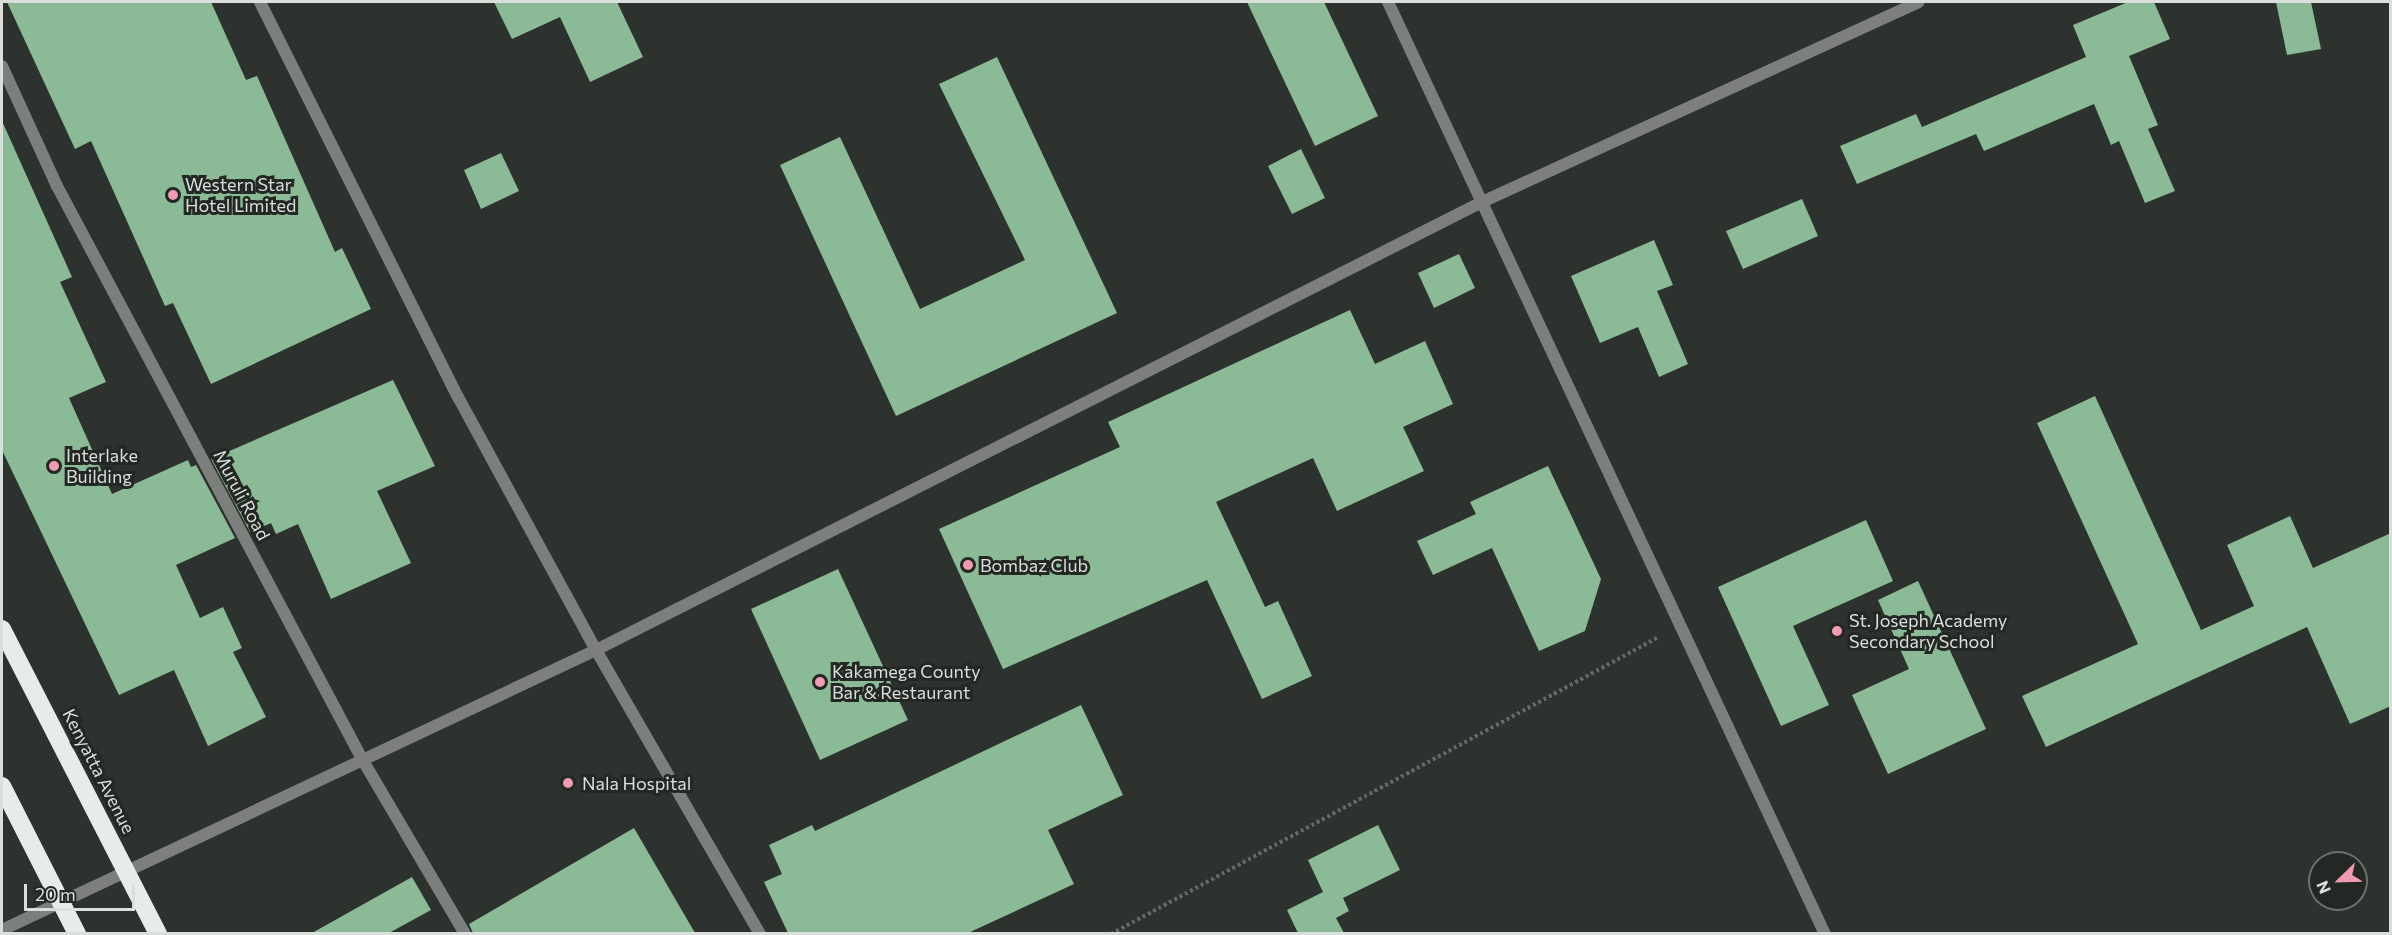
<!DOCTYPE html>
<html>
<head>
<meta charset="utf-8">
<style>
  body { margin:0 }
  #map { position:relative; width:2392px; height:935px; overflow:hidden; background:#2d322e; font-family:Commissioner,sans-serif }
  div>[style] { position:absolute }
  .building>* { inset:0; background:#8bbb96 }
  .path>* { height:4px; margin-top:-2px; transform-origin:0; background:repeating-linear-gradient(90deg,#656a66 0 3px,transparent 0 6px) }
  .street>* { height:12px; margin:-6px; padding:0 6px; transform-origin:6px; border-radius:6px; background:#7d7f7d }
  .highway>* { height:18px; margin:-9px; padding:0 9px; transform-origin:9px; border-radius:9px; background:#e6ede8 }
  .dots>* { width:16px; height:16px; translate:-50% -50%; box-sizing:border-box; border:3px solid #232824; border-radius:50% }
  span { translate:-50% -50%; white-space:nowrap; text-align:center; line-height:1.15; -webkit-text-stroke:6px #232824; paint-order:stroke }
  .poi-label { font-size:18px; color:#dbdfdc }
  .left { translate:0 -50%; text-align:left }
  .street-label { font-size:18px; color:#dbdfdc }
  .frame { position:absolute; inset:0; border:3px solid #dbdfdc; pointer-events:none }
  .north { position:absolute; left:2308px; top:851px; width:60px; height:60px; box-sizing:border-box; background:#232824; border:2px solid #6d716e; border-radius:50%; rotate:247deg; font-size:16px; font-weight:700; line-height:24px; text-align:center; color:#dbdfdc }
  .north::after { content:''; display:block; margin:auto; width:21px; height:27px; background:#f19ab3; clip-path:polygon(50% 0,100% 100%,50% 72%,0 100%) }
  .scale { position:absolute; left:24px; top:884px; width:111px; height:27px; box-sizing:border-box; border:3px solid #dbdfdc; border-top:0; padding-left:8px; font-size:18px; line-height:21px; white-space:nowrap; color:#dbdfdc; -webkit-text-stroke:4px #232824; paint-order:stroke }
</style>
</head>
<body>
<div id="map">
  <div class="building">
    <i style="clip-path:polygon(7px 2px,211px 2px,246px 80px,257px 76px,335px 252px,342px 248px,371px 309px,211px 384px,173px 303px,165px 306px,91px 141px,75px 149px)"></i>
    <i style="clip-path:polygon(494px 2px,617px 2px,643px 57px,590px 82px,560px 17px,512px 39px)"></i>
    <i style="clip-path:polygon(1247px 2px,1324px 2px,1378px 116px,1315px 146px)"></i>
    <i style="clip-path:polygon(2128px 2px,2154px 2px,2170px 39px,2129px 56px,2158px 125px,2148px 129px,2175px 191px,2145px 203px,2119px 141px,2111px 145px,2094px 104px,1984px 151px,1976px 134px,1857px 184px,1840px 146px,1916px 114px,1922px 127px,2086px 57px,2073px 25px)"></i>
    <i style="clip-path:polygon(2276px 2px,2311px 2px,2321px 49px,2287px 55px)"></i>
    <i style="clip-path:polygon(997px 57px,1117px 313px,896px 416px,780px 165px,840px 137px,920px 309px,1025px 260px,939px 84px)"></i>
    <i style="clip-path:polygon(2px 121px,72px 277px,60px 282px,106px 382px,69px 398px,112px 494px,188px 460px,191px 467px,196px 465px,235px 538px,176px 565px,200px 618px,223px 607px,242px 648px,233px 652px,266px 717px,208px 746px,174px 670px,119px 695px,2px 450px)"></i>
    <i style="clip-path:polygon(1301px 149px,1325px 198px,1292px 214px,1268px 166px)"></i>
    <i style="clip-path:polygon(501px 153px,519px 191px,481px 209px,464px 170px)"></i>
    <i style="clip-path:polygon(1802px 199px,1818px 236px,1743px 269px,1726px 231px)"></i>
    <i style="clip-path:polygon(1654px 240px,1673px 285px,1657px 291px,1688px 364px,1659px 377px,1638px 327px,1600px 343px,1571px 276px)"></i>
    <i style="clip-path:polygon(1459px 254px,1475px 288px,1434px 308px,1418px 273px)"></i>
    <i style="clip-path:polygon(1350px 310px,1375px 364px,1425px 341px,1453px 404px,1403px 427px,1424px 471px,1337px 511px,1313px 458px,1216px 502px,1265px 607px,1278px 601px,1312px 676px,1262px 699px,1207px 580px,1003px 669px,939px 529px,1120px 447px,1108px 422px)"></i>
    <i style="clip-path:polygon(393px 380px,435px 466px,377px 491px,411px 563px,331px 599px,298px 524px,276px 534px,271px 523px,250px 532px,211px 459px)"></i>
    <i style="clip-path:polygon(2095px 396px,2201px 630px,2254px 606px,2227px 545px,2290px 516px,2313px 568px,2391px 533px,2391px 706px,2350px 724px,2307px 627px,2046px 747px,2022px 696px,2138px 644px,2037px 423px)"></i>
    <i style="clip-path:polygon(1548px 466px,1601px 579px,1585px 631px,1539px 651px,1492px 548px,1433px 575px,1417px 541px,1476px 514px,1470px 502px)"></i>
    <i style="clip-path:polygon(1866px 520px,1893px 581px,1793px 626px,1829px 705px,1781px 726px,1718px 587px)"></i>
    <i style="clip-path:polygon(838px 569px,908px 720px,820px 760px,751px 609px)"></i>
    <i style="clip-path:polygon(1918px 581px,1986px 729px,1888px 774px,1852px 695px,1909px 669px,1878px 600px)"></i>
    <i style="clip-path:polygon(1081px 705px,1123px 795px,1048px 830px,1074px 884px,968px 933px,788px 933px,764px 882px,782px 874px,769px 845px,812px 825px,815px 831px)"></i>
    <i style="clip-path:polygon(1378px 825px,1400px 870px,1343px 898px,1349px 911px,1336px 918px,1344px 933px,1298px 933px,1287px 910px,1323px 892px,1308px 860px)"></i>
    <i style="clip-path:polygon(634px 828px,695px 933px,473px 933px,469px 924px)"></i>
    <i style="clip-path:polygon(412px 877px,431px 910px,389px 933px,312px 933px)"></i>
  </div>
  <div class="path">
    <i style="left:1111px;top:934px;width:623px;rotate:-28.46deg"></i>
  </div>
  <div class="street">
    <i style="left:260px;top:2px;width:442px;rotate:63.4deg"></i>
    <i style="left:458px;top:397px;width:288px;rotate:61.4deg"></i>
    <i style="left:596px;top:650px;width:328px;rotate:60deg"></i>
    <i style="left:1388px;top:2px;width:1029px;rotate:64.88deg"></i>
    <i style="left:2px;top:66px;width:132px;rotate:65.4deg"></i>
    <i style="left:57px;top:186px;width:649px;rotate:61.97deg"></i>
    <i style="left:362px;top:759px;width:203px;rotate:59.5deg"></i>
    <i style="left:2px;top:930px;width:657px;rotate:-25.24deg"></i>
    <i style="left:596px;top:650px;width:993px;rotate:-26.82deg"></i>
    <i style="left:1482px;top:202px;width:480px;rotate:-24.6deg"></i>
  </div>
  <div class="highway">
    <i style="left:2px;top:629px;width:343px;rotate:62.9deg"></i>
    <i style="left:2px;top:786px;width:166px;rotate:63.1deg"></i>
  </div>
  <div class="dots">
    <i style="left:173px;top:195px;background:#f19ab3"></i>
    <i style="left:54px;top:466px;background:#f19ab3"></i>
    <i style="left:968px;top:565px;background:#f19ab3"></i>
    <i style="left:1837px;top:631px;background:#f19ab3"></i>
    <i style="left:820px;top:682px;background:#f19ab3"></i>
    <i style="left:568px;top:783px;background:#f19ab3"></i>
  </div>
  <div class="poi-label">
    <span class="left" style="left:185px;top:195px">Western Star<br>Hotel Limited</span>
    <span class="left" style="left:66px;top:466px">Interlake<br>Building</span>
    <span class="left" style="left:980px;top:565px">Bombaz Club</span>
    <span class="left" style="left:1849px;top:631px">St. Joseph Academy<br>Secondary School</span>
    <span class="left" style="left:832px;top:682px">Kakamega County<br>Bar &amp; Restaurant</span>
    <span class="left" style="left:582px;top:783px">Nala Hospital</span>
  </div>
  <div class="street-label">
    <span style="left:242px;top:495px;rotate:62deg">Muruli Road</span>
    <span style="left:99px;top:771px;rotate:63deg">Kenyatta Avenue</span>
  </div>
  <div class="frame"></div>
  <div class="north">N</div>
  <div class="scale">20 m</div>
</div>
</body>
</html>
